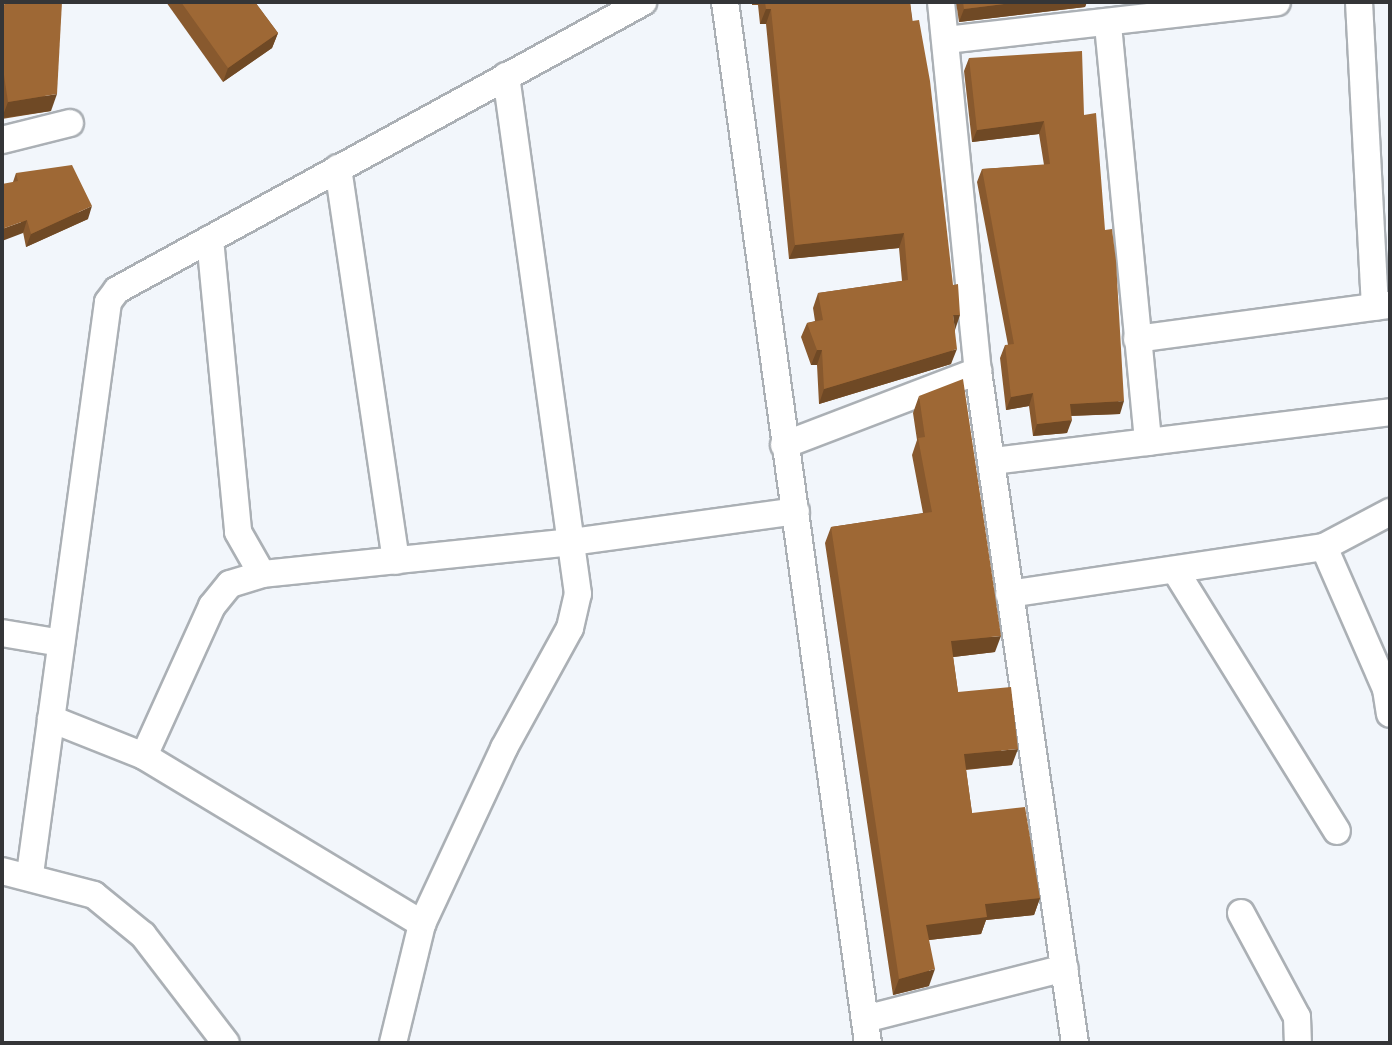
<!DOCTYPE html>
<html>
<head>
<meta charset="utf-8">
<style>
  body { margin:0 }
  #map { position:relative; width:1392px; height:1045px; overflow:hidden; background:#f2f6fb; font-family:Lato,sans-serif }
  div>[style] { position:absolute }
  .roads { filter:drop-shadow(2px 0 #abb0b5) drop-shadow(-2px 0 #abb0b5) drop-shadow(0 2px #abb0b5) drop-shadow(0 -2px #abb0b5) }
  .minor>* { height:26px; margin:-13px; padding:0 13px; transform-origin:13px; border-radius:13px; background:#fff }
  .wall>* { inset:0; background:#88592e }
  .shaded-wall>* { inset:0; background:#6f4925 }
  .building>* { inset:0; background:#9e6835 }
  span { translate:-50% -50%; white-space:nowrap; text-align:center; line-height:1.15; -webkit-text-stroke:8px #fff; paint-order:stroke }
  .frame { position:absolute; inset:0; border:4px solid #343537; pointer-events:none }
</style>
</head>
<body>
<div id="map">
  <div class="roads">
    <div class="minor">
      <i style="left:725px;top:2px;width:1051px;rotate:82.18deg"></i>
      <i style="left:941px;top:2px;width:371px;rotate:84.3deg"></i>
      <i style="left:978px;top:371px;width:679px;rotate:81.79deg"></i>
      <i style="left:1359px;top:2px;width:305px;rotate:87deg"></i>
      <i style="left:1108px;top:25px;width:419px;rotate:84.5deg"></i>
      <i style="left:946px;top:40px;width:333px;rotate:-6.5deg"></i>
      <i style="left:2px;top:140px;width:70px;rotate:-14deg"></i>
      <i style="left:338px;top:168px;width:397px;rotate:81.6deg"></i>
      <i style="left:210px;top:239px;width:294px;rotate:84.5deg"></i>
      <i style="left:238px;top:532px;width:48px;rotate:60.3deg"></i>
      <i style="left:1137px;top:339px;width:255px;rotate:-7.7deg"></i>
      <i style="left:784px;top:445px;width:208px;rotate:-20.9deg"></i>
      <i style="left:993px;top:461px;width:400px;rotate:-7deg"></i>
      <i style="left:1324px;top:547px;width:155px;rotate:66.4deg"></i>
      <i style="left:1386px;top:689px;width:25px;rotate:81deg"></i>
      <i style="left:1175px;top:570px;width:307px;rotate:58.2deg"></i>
      <i style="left:1009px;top:594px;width:318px;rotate:-8.5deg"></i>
      <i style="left:1324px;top:547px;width:75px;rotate:-27.9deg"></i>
      <i style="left:2px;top:633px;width:60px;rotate:9.6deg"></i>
      <i style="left:51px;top:719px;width:100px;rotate:21.7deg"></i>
      <i style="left:144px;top:756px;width:325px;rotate:31.1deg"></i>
      <i style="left:144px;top:756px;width:165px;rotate:-65.6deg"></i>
      <i style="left:212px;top:606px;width:28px;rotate:-51deg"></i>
      <i style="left:230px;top:584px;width:34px;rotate:-17deg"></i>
      <i style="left:262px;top:574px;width:311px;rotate:-5.9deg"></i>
      <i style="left:571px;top:542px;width:227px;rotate:-7.8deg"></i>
      <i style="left:2px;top:871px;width:95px;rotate:14.6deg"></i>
      <i style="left:94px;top:895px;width:63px;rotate:39.2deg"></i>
      <i style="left:143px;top:935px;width:136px;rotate:52.5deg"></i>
      <i style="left:30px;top:874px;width:577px;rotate:-82.23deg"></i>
      <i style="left:108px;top:302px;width:15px;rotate:-53deg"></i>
      <i style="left:117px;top:290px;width:600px;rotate:-28.7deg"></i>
      <i style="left:1241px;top:913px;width:118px;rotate:61.7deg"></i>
      <i style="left:1297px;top:1017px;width:26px;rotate:88deg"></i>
      <i style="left:865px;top:1019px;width:206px;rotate:-14.3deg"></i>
      <i style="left:393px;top:1043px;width:122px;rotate:-76.3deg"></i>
      <i style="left:422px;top:924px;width:194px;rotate:-65deg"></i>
      <i style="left:504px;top:748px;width:137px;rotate:-61.2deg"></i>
      <i style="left:570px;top:628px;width:35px;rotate:-77deg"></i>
      <i style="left:578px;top:594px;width:523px;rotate:-97.91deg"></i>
    </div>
  </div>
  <div class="wall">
    <i style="clip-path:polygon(166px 2px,255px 2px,278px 33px,272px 48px,223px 82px)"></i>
    <i style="clip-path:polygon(752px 2px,910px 2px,955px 330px,951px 364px,819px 404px,817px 365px,811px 365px,801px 337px,807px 323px,815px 321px,813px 308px,818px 293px,902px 281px,899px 248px,789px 259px,766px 24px,760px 24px,758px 5px,752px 5px)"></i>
    <i style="clip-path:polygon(956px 2px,1087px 2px,1085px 7px,959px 22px)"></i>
    <i style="clip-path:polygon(2px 9px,51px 111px,2px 119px)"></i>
    <i style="clip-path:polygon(969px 58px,1084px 115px,1120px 414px,1071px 416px,1067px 433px,1033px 436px,1029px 406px,1006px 410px,1000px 358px,1005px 345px,1008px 345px,977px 182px,982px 169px,1044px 165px,1039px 134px,972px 142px,964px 71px)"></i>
    <i style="clip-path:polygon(16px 173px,88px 219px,26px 247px,13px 182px)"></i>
    <i style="clip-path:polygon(919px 396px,995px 652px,953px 657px,958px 692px,1012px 765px,966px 770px,972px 813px,1040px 898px,1034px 915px,986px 920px,981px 934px,929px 940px,929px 986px,893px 995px,825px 543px,831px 527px,923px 513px,912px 455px,917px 440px,913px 413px)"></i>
  </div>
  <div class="shaded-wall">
    <i style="clip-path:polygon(1020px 2px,1087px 2px,1085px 7px,959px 22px,964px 9px)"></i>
    <i style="clip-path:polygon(766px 9px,771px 9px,766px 24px,760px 24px)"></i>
    <i style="clip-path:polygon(278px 33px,272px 48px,223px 82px,228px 68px)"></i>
    <i style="clip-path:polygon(57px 94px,51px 111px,2px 118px,8px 102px)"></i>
    <i style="clip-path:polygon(1044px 121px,1039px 134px,972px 142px,977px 130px)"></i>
    <i style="clip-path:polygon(92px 206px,88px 219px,26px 247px,31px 234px)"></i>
    <i style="clip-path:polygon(27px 220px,23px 233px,2px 241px,2px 229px)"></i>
    <i style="clip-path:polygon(904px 233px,899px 248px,789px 259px,795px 245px)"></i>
    <i style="clip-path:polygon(953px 315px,960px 315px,955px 330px)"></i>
    <i style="clip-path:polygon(957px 349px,951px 364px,819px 404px,824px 389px)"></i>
    <i style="clip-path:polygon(817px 350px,822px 350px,817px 365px,811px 365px)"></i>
    <i style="clip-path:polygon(1033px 393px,1029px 406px,1006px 410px,1011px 397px)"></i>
    <i style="clip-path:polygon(1124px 401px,1120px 414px,1065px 416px,1070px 404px)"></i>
    <i style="clip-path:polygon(1072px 420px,1067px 433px,1033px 436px,1037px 424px)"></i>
    <i style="clip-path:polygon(1001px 636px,995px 652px,945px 658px,951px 641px)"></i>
    <i style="clip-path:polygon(1018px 749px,1012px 765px,958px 770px,964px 754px)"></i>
    <i style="clip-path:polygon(1040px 898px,1034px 915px,986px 920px,981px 934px,920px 941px,926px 925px,985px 904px)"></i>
    <i style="clip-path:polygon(935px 969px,929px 986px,893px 995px,899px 979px)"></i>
  </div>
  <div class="building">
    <i style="clip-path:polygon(5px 2px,62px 2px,57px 94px,8px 102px,2px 62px,2px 11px)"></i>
    <i style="clip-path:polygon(181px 2px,255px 2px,278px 33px,228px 68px)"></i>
    <i style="clip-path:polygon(765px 2px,910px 2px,912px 21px,919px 20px,930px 81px,953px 285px,958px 284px,960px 315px,953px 315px,957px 349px,824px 389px,822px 350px,817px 350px,807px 323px,823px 320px,818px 293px,908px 280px,904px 233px,795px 245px,771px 9px,766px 9px)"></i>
    <i style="clip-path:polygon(963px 2px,1020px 2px,964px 9px)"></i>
    <i style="clip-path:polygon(1082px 51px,1084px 115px,1096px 113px,1105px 230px,1112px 229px,1116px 261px,1124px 401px,1070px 404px,1072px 420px,1037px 424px,1033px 393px,1011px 397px,1005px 345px,1014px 344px,982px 169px,1050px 164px,1044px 121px,977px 130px,969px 58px)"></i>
    <i style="clip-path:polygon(72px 165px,92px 206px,31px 234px,27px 220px,2px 229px,2px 184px,18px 181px,16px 173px)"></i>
    <i style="clip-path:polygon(963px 379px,1001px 636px,951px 641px,958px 692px,1011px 687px,1018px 749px,964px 754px,972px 813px,1025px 807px,1040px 898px,985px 904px,987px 917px,926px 925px,935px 969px,899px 979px,831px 527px,932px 512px,918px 438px,925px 437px,919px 396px)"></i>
  </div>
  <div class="frame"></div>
</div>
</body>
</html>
